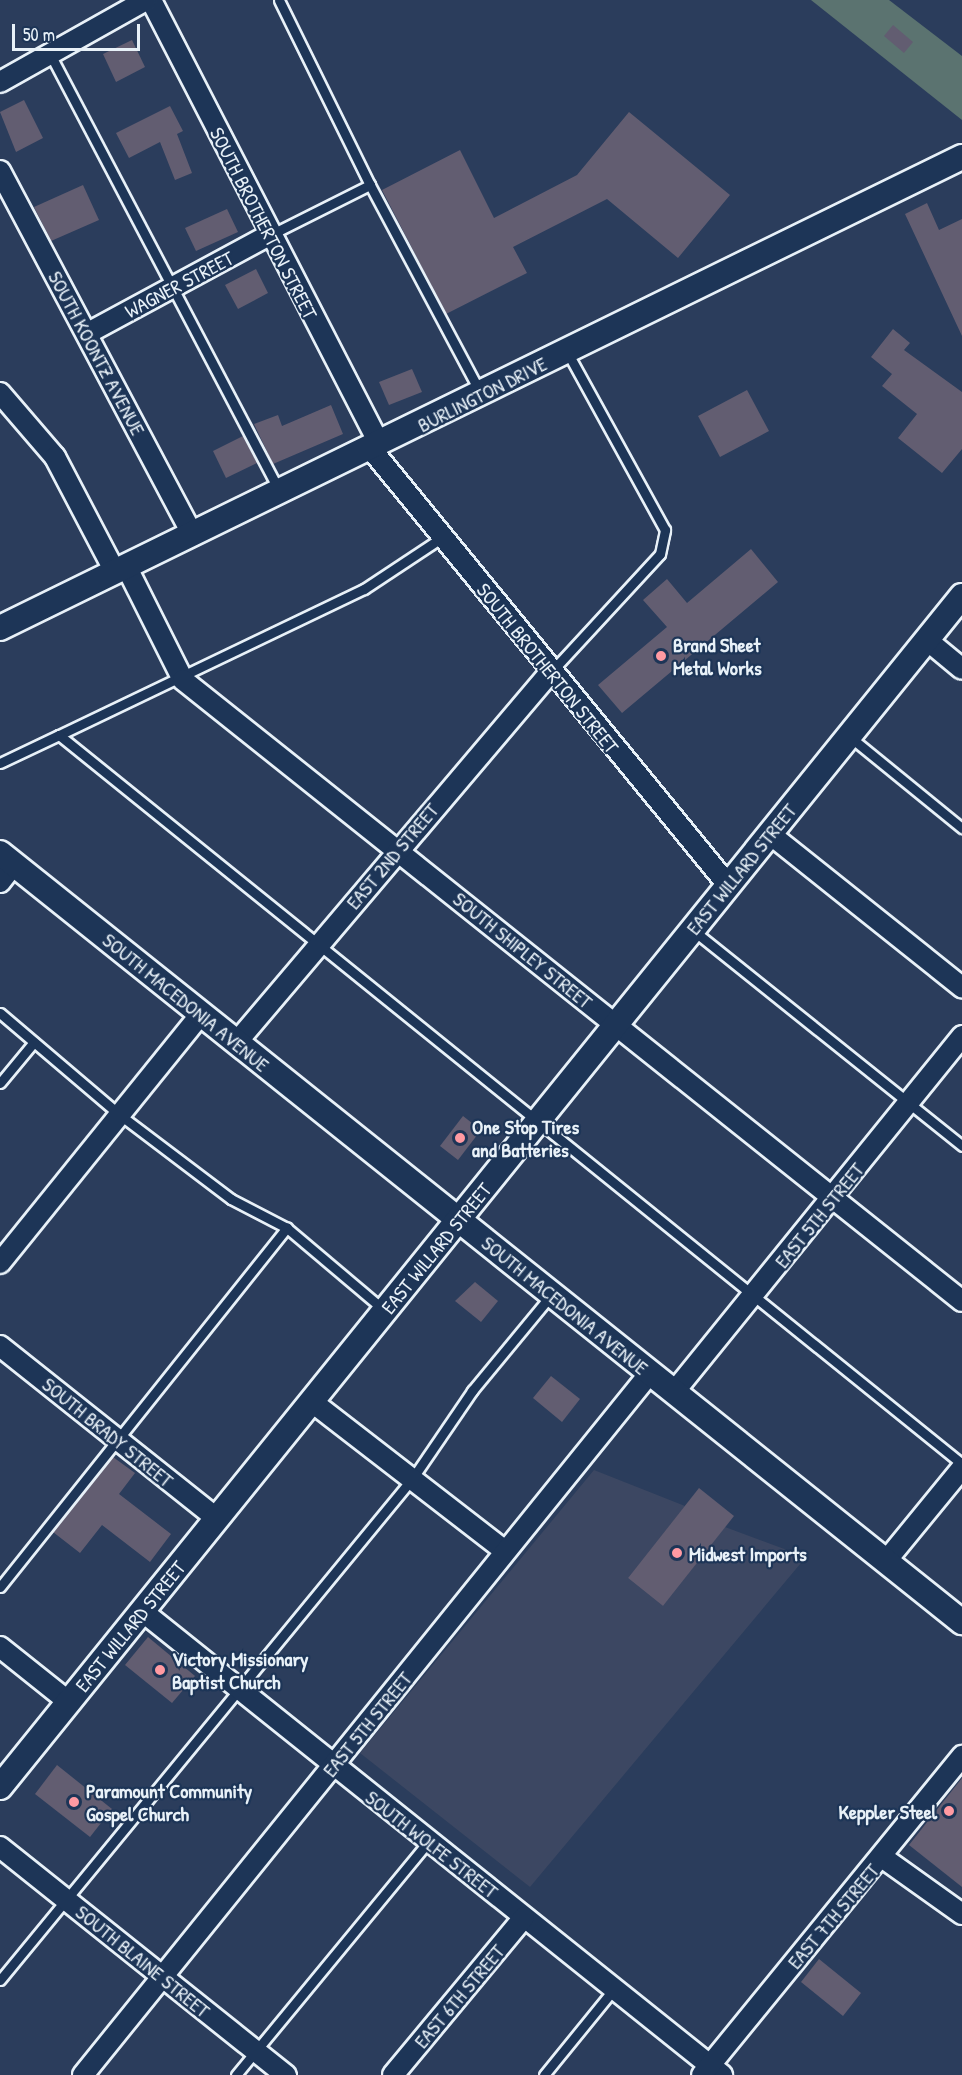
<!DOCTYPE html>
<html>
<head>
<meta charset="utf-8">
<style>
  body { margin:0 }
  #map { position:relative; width:962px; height:2075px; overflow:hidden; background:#2b3d5c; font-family:"Patrick Hand",sans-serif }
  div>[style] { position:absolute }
  .built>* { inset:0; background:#3c4762 }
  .green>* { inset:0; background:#5b7370 }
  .building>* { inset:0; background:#625d71 }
  .roads { filter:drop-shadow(2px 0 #e8f1f8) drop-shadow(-2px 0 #e8f1f8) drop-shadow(0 2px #e8f1f8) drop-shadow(0 -2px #e8f1f8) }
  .service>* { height:9px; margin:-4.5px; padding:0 4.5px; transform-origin:4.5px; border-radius:4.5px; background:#1d3557 }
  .minor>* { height:20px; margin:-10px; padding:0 10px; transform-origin:10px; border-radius:10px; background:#1d3557 }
  .tertiary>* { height:24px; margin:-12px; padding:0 12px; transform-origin:12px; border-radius:12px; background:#1d3557 }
  .dots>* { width:16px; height:16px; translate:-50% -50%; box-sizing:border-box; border:3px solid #1d3557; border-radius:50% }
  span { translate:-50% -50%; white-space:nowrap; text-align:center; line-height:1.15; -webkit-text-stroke:4.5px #1d3557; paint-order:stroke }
  .street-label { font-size:20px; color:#e8f1f8 }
  .poi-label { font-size:20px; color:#e8f1f8; font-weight:700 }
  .left { translate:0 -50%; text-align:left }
  .right { translate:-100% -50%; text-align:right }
  .scale { position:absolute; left:12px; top:24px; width:128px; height:27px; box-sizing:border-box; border:3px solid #e8f1f8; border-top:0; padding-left:8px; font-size:18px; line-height:21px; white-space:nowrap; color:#e8f1f8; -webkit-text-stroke:4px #1d3557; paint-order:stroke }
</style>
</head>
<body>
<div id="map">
  <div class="built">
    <i style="clip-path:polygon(594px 1470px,685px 1506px,628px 1578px,663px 1606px,725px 1527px,806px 1557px,530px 1887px,360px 1753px)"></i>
  </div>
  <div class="green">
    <i style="clip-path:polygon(811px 0,889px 0,962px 56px,962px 120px)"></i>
  </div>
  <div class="building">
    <i style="clip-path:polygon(893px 25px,913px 42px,904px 53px,884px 36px)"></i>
    <i style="clip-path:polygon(132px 40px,145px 67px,116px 82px,103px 54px)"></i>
    <i style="clip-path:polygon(24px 100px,43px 138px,16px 152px,0 112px)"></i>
    <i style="clip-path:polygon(170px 106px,183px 131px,177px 134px,192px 173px,175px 180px,160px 142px,129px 158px,116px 133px)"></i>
    <i style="clip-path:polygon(629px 112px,730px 195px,678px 258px,607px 199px,513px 247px,527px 273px,446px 314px,382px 190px,460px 150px,494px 218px,577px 175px)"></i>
    <i style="clip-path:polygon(83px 185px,99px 220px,51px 241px,34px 207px)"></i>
    <i style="clip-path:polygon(927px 203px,939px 230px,962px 219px,962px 336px,905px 214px)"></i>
    <i style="clip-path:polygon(227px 209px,238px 232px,196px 251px,185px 228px)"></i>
    <i style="clip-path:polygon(256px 269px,268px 293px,238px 309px,225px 285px)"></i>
    <i style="clip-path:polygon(893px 329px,910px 343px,904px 350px,962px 392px,962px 449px,942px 473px,898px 438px,917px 414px,882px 386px,892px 374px,871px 357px)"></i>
    <i style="clip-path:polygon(412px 369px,422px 392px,389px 405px,379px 382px)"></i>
    <i style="clip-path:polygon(747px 390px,769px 431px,720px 457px,698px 416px)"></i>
    <i style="clip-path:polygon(331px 405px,343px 434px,273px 464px,254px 424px,278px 415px,282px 426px)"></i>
    <i style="clip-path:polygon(243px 436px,257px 463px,226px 478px,213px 451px)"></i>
    <i style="clip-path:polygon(751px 549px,778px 582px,622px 713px,598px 685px,667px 627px,643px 600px,667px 579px,687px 603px)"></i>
    <i style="clip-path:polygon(463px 1116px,481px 1130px,458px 1160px,440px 1146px)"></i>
    <i style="clip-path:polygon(475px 1282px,498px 1301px,481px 1322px,455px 1301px)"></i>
    <i style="clip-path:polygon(551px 1376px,580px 1399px,562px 1422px,533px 1398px)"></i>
    <i style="clip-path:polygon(113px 1457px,135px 1473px,119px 1494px,171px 1534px,150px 1562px,102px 1525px,80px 1553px,53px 1532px)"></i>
    <i style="clip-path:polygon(699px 1488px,734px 1516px,663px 1606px,628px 1578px)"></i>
    <i style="clip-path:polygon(148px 1637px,195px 1676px,172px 1703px,125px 1665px)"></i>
    <i style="clip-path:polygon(57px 1765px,112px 1809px,90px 1837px,35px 1794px)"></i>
    <i style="clip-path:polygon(962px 1778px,962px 1887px,909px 1845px)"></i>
    <i style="clip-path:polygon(819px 1959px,861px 1993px,843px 2016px,801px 1982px)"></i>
  </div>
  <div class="roads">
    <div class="service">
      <i style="left:50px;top:54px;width:492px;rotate:62.3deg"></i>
      <i style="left:370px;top:185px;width:234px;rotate:62deg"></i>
      <i style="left:270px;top:235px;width:112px;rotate:-26.6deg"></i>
      <i style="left:370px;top:185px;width:206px;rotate:-116.2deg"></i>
      <i style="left:552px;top:671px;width:159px;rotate:-47.3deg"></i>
      <i style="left:660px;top:554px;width:25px;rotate:-78deg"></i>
      <i style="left:665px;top:530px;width:203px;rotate:-118.8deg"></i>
      <i style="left:59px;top:735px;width:338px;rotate:-25.6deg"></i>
      <i style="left:364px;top:589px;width:92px;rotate:-33.5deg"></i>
      <i style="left:849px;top:736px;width:146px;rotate:39.2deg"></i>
      <i style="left:0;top:763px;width:65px;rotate:-25.4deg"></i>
      <i style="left:59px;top:735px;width:1161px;rotate:38.91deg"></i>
      <i style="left:694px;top:931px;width:344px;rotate:38.7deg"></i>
      <i style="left:0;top:1013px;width:157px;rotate:40.4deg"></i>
      <i style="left:120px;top:1115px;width:139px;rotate:37.1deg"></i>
      <i style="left:231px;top:1199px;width:63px;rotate:27.4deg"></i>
      <i style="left:287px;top:1228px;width:127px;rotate:40.2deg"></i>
      <i style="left:0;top:1083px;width:53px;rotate:-50.3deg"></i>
      <i style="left:0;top:1587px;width:460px;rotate:-51.4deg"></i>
      <i style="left:0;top:1980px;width:649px;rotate:-50.57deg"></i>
      <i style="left:412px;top:1479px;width:107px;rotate:-55.7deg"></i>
      <i style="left:472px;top:1391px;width:124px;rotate:-50.5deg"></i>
      <i style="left:236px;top:2075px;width:303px;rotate:-50.5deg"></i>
      <i style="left:544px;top:2075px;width:111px;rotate:-50.9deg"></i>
    </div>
    <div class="minor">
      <i style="left:151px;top:0;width:500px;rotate:62.77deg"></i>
      <i style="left:0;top:82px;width:167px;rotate:-29.3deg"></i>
      <i style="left:0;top:171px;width:412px;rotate:62.1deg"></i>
      <i style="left:88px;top:333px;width:206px;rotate:-28.4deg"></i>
      <i style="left:0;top:393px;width:84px;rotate:49.3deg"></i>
      <i style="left:55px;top:457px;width:130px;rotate:62.4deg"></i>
      <i style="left:371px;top:449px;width:564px;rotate:50.69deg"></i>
      <i style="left:126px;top:566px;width:127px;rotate:63.4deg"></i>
      <i style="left:183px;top:680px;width:996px;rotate:38.56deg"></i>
      <i style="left:927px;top:640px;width:45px;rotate:39.6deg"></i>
      <i style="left:770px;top:834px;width:246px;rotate:38.6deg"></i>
      <i style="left:0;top:882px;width:23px;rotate:-52deg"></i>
      <i style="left:236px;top:1043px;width:487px;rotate:-49.7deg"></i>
      <i style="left:0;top:1263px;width:320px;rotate:-51.1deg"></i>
      <i style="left:0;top:1346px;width:276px;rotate:38.5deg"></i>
      <i style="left:674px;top:1392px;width:458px;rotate:-51deg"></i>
      <i style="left:311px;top:1401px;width:245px;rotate:37.7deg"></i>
      <i style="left:886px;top:1561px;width:120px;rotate:-50.7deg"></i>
      <i style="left:142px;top:1611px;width:743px;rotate:38.66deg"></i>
      <i style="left:0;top:1647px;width:88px;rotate:38.6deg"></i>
      <i style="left:0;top:1847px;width:366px;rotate:38.6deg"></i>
      <i style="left:882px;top:1857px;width:98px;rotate:35.5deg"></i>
      <i style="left:83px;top:2075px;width:902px;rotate:-51.07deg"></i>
      <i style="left:393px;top:2075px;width:205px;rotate:-50.3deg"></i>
      <i style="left:702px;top:2075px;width:412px;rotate:-50.8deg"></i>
    </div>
    <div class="tertiary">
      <i style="left:0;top:628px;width:1071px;rotate:-26.09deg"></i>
      <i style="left:0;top:853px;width:1232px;rotate:38.64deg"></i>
      <i style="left:0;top:1787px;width:1531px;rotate:-51.07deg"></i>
    </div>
  </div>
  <div class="dots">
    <i style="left:661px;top:656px;background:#ff9aa2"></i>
    <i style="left:460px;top:1138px;background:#ff9aa2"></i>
    <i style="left:677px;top:1553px;background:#ff9aa2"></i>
    <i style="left:160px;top:1670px;background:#ff9aa2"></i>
    <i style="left:74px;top:1802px;background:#ff9aa2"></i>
    <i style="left:949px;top:1811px;background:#ff9aa2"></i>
  </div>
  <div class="street-label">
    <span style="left:264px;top:223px;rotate:63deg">SOUTH BROTHERTON STREET</span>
    <span style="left:179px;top:284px;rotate:-28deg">WAGNER STREET</span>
    <span style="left:97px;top:353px;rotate:62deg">SOUTH KOONTZ AVENUE</span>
    <span style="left:482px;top:394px;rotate:-27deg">BURLINGTON DRIVE</span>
    <span style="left:548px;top:668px;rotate:51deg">SOUTH BROTHERTON STREET</span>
    <span style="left:392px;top:856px;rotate:-50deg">EAST 2ND STREET</span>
    <span style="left:741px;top:869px;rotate:-51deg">EAST WILLARD STREET</span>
    <span style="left:523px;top:950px;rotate:39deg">SOUTH SHIPLEY STREET</span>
    <span style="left:186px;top:1002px;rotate:39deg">SOUTH MACEDONIA AVENUE</span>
    <span style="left:819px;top:1215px;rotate:-51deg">EAST 5TH STREET</span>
    <span style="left:436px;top:1248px;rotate:-51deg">EAST WILLARD STREET</span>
    <span style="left:565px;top:1305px;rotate:39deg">SOUTH MACEDONIA AVENUE</span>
    <span style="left:108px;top:1432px;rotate:39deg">SOUTH BRADY STREET</span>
    <span style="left:130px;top:1626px;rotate:-51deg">EAST WILLARD STREET</span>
    <span style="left:367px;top:1724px;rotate:-51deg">EAST 5TH STREET</span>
    <span style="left:432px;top:1844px;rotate:38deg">SOUTH WOLFE STREET</span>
    <span style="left:833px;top:1916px;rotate:-50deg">EAST 7TH STREET</span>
    <span style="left:143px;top:1961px;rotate:39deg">SOUTH BLAINE STREET</span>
    <span style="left:459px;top:1996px;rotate:-50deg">EAST 6TH STREET</span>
  </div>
  <div class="poi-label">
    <span class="left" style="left:673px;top:656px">Brand Sheet<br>Metal Works</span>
    <span class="left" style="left:472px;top:1138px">One Stop Tires<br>and Batteries</span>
    <span class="left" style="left:689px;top:1553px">Midwest Imports</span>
    <span class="left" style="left:172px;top:1670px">Victory Missionary<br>Baptist Church</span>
    <span class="left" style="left:86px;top:1802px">Paramount Community<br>Gospel Church</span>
    <span class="right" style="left:937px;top:1811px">Keppler Steel</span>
  </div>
  <div class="scale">50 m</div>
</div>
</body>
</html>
